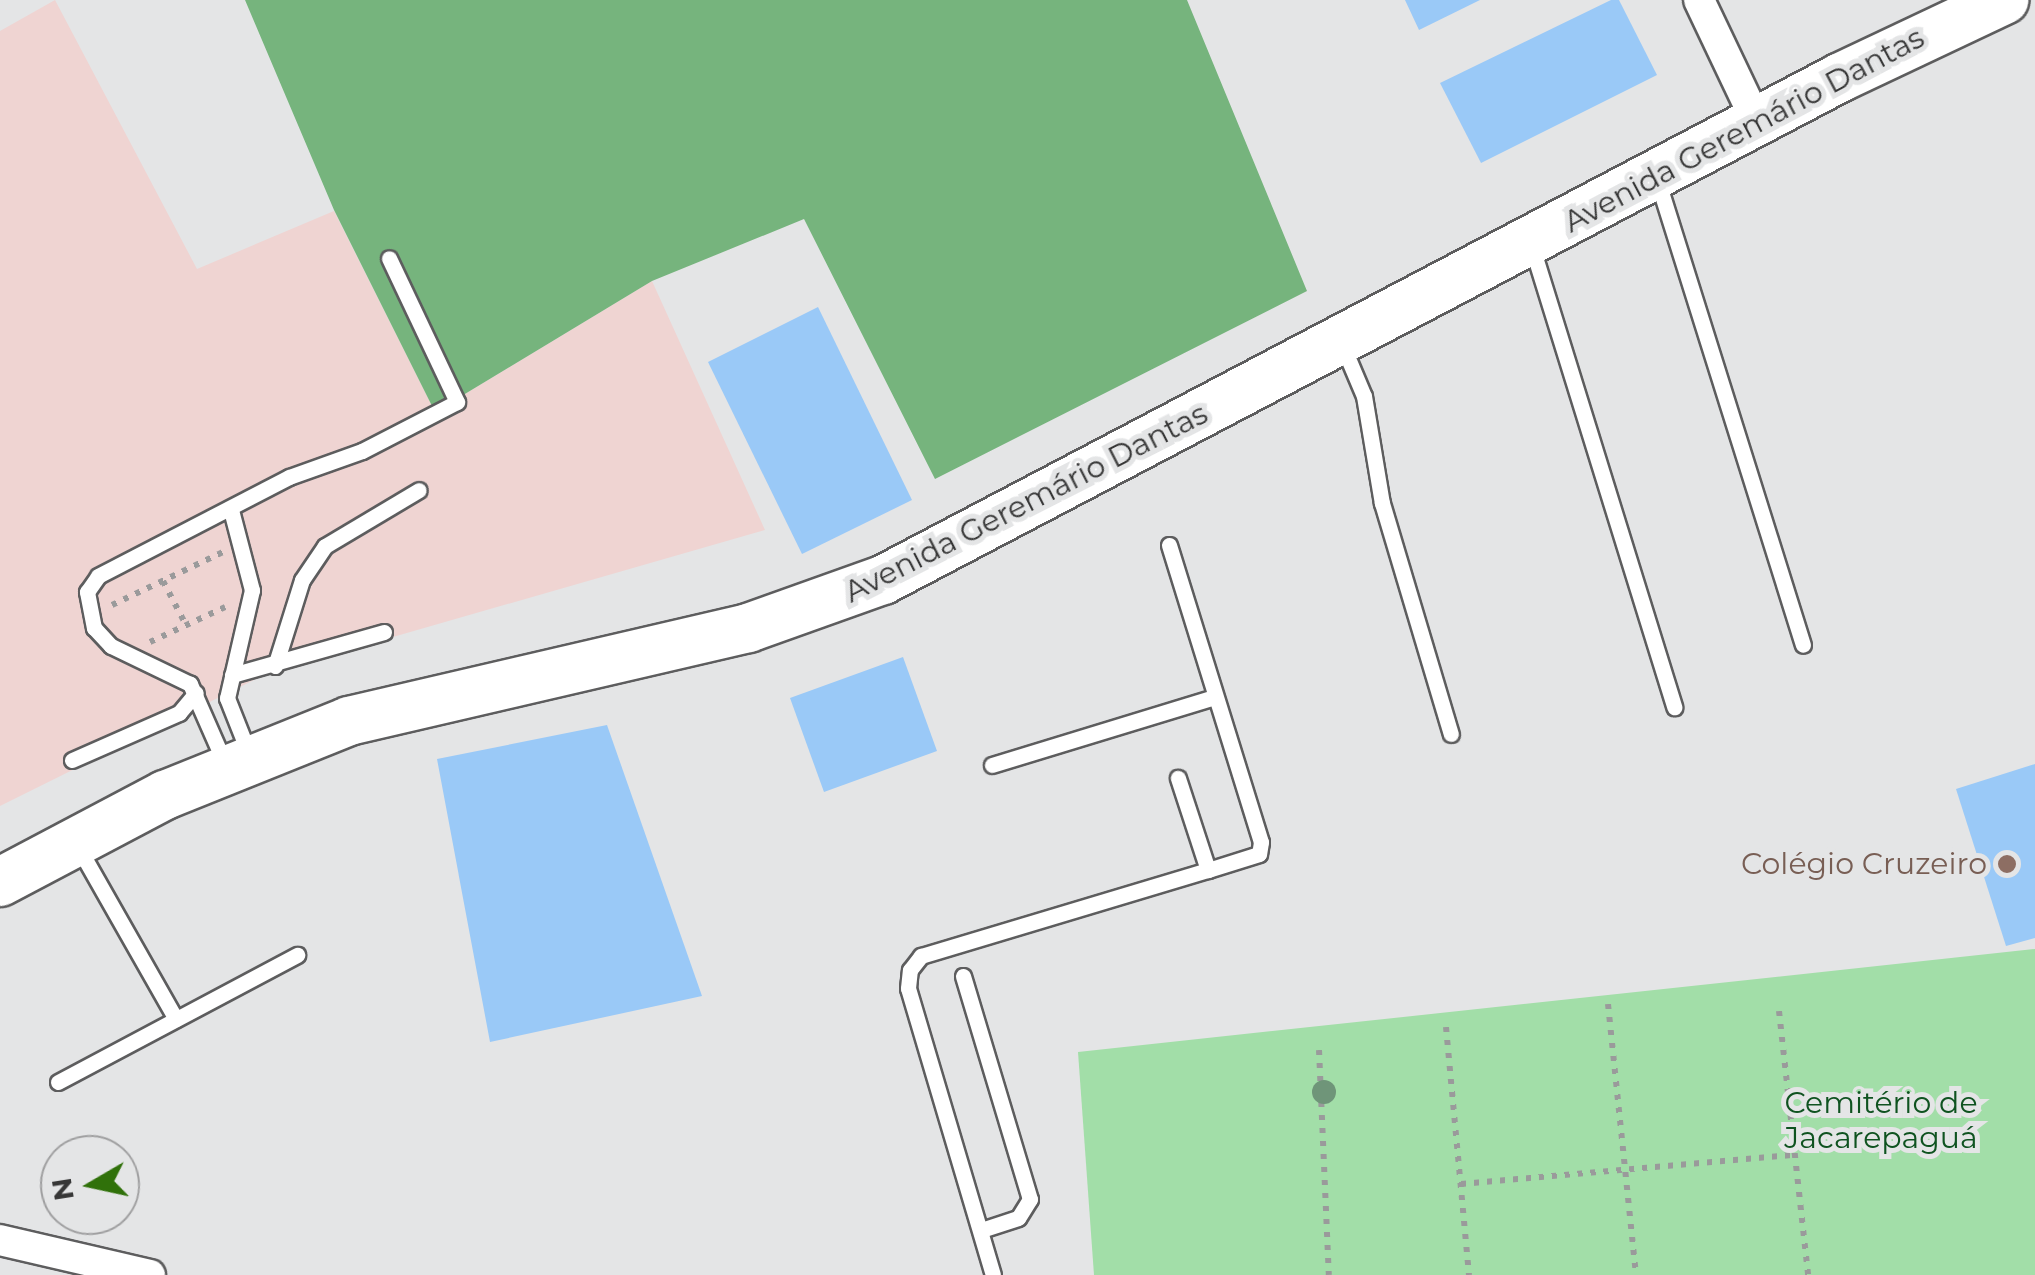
<!DOCTYPE html>
<html>
<head>
<meta charset="utf-8">
<style>
  body { margin:0 }
  #map { position:relative; width:2035px; height:1275px; overflow:hidden; background:#e4e5e6; font-family:Montserrat,sans-serif }
  div>[style] { position:absolute }
  .commercial>* { inset:0; background:#efd4d2 }
  .green>* { inset:0; background:#a2dea8 }
  .forest>* { inset:0; background:#76b47d }
  .building>* { inset:0; background:#9ac9f7 }
  .path>* { height:6px; margin-top:-3px; transform-origin:0; background:repeating-linear-gradient(90deg,#9a9a9b 0 5px,transparent 0 13px) }
  .roads { filter:drop-shadow(2px 0 #5d5d5e) drop-shadow(-2px 0 #5d5d5e) drop-shadow(0 2px #5d5d5e) drop-shadow(0 -2px #5d5d5e) }
  .lane>* { height:15px; margin:-7.5px; padding:0 7.5px; transform-origin:7.5px; border-radius:7.5px; background:#fff }
  .street>* { height:30px; margin:-15px; padding:0 15px; transform-origin:15px; border-radius:15px; background:#fff }
  .primary>* { height:48px; margin:-24px; padding:0 24px; transform-origin:24px; border-radius:24px; background:#fff }
  .trees>* { width:24px; height:24px; margin:-12px; border-radius:50%; background:#6f9579 }
  .dots>* { width:28px; height:28px; translate:-50% -50%; box-sizing:border-box; border:5px solid #e4e5e6; border-radius:50% }
  span { translate:-50% -50%; white-space:nowrap; text-align:center; line-height:1.15; -webkit-text-stroke:10px #e4e5e6; paint-order:stroke }
  .street-label { font-size:30px; color:#373737 }
  .education-label { font-size:30px; color:#785e54 }
  .right { translate:-100% -50%; text-align:right }
  .park-label { font-size:30px; color:#0f5320 }
  .north { position:absolute; left:40px; top:1135px; width:100px; height:100px; box-sizing:border-box; background:#e4e5e6; border:2px solid #9f9fa0; border-radius:50%; rotate:261deg; font-size:28px; font-weight:700; line-height:40px; text-align:center; color:#373737 }
  .north::after { content:''; display:block; margin:auto; width:35px; height:45px; background:#30710a; clip-path:polygon(50% 0,100% 100%,50% 72%,0 100%) }
</style>
</head>
<body>
<div id="map">
  <div class="commercial">
    <i style="clip-path:polygon(55px 0,197px 269px,334px 211px,435px 412px,652px 281px,765px 530px,268px 673px,0 806px,0 31px)"></i>
  </div>
  <div class="green">
    <i style="clip-path:polygon(2035px 949px,2035px 1275px,1094px 1275px,1078px 1052px)"></i>
  </div>
  <div class="forest">
    <i style="clip-path:polygon(245px 0,1187px 0,1307px 291px,935px 479px,804px 219px,652px 281px,435px 412px,334px 210px)"></i>
  </div>
  <div class="building">
    <i style="clip-path:polygon(1405px 0,1480px 0,1419px 30px)"></i>
    <i style="clip-path:polygon(1611px 0,1619px 0,1657px 75px,1481px 163px,1440px 83px)"></i>
    <i style="clip-path:polygon(818px 307px,912px 500px,802px 554px,708px 362px)"></i>
    <i style="clip-path:polygon(903px 657px,937px 751px,824px 792px,790px 698px)"></i>
    <i style="clip-path:polygon(607px 725px,702px 996px,490px 1042px,437px 759px)"></i>
    <i style="clip-path:polygon(2035px 764px,2035px 938px,2006px 946px,1956px 789px)"></i>
  </div>
  <div class="path">
    <i style="left:163px;top:581px;width:50px;rotate:62.4deg"></i>
    <i style="left:112px;top:605px;width:123px;rotate:-25.5deg"></i>
    <i style="left:150px;top:642px;width:83px;rotate:-25deg"></i>
    <i style="left:1608px;top:1004px;width:272px;rotate:84.1deg"></i>
    <i style="left:1779px;top:1011px;width:266px;rotate:83.7deg"></i>
    <i style="left:1446px;top:1027px;width:249px;rotate:84.7deg"></i>
    <i style="left:1319px;top:1050px;width:225px;rotate:87.5deg"></i>
    <i style="left:1461px;top:1184px;width:335px;rotate:-5deg"></i>
  </div>
  <div class="roads">
    <div class="lane">
      <i style="left:1657px;top:179px;width:488px;rotate:72.6deg"></i>
      <i style="left:1531px;top:244px;width:485px;rotate:72.8deg"></i>
      <i style="left:1342px;top:344px;width:56px;rotate:67.1deg"></i>
      <i style="left:1364px;top:396px;width:109px;rotate:80.5deg"></i>
      <i style="left:1382px;top:503px;width:241px;rotate:73.4deg"></i>
      <i style="left:231px;top:510px;width:83px;rotate:75.3deg"></i>
      <i style="left:252px;top:590px;width:111px;rotate:103deg"></i>
      <i style="left:227px;top:698px;width:62px;rotate:68.4deg"></i>
      <i style="left:1169px;top:545px;width:311px;rotate:72.8deg"></i>
      <i style="left:1261px;top:842px;width:12px;rotate:99deg"></i>
      <i style="left:1259px;top:854px;width:53px;rotate:162.6deg"></i>
      <i style="left:275px;top:666px;width:90px;rotate:-72.6deg"></i>
      <i style="left:302px;top:580px;width:41px;rotate:-55.9deg"></i>
      <i style="left:325px;top:546px;width:109px;rotate:-30.8deg"></i>
      <i style="left:232px;top:675px;width:158px;rotate:-15.8deg"></i>
      <i style="left:72px;top:760px;width:117px;rotate:-23.7deg"></i>
      <i style="left:179px;top:713px;width:26px;rotate:-50deg"></i>
      <i style="left:992px;top:765px;width:232px;rotate:-17deg"></i>
      <i style="left:226px;top:766px;width:90px;rotate:-113.7deg"></i>
      <i style="left:190px;top:684px;width:88px;rotate:-154.3deg"></i>
      <i style="left:111px;top:646px;width:25px;rotate:-133deg"></i>
      <i style="left:94px;top:628px;width:37px;rotate:-101deg"></i>
      <i style="left:87px;top:592px;width:19px;rotate:-55deg"></i>
      <i style="left:98px;top:576px;width:215px;rotate:-27.4deg"></i>
      <i style="left:289px;top:477px;width:77px;rotate:-19.6deg"></i>
      <i style="left:362px;top:451px;width:107px;rotate:-27.3deg"></i>
      <i style="left:457px;top:402px;width:159px;rotate:-115.3deg"></i>
      <i style="left:77px;top:845px;width:200px;rotate:60.4deg"></i>
      <i style="left:963px;top:976px;width:233px;rotate:73.3deg"></i>
      <i style="left:1030px;top:1199px;width:22px;rotate:122deg"></i>
      <i style="left:1018px;top:1218px;width:39px;rotate:162deg"></i>
      <i style="left:58px;top:1082px;width:271px;rotate:-28deg"></i>
      <i style="left:993px;top:1275px;width:299px;rotate:-106.5deg"></i>
      <i style="left:908px;top:988px;width:18px;rotate:-84deg"></i>
      <i style="left:910px;top:970px;width:18px;rotate:-52deg"></i>
      <i style="left:921px;top:956px;width:300px;rotate:-16.7deg"></i>
      <i style="left:1208px;top:870px;width:97px;rotate:-108.1deg"></i>
    </div>
    <div class="street">
      <i style="left:1699px;top:0;width:137px;rotate:64.6deg"></i>
      <i style="left:0;top:1240px;width:154px;rotate:13.1deg"></i>
    </div>
    <div class="primary">
      <i style="left:0;top:882px;width:187px;rotate:-27.8deg"></i>
      <i style="left:165px;top:795px;width:198px;rotate:-21.9deg"></i>
      <i style="left:349px;top:721px;width:410px;rotate:-13.1deg"></i>
      <i style="left:748px;top:628px;width:143px;rotate:-19.6deg"></i>
      <i style="left:883px;top:580px;width:1080px;rotate:-27.7deg"></i>
      <i style="left:1839px;top:78px;width:183px;rotate:-25.3deg"></i>
    </div>
  </div>
  <div class="trees">
    <i style="left:1324px;top:1092px"></i>
  </div>
  <div class="dots">
    <i style="left:2007px;top:864px;background:#8d6e63"></i>
  </div>
  <div class="street-label">
    <span style="left:1744px;top:130px;rotate:-28deg">Avenida Geremário Dantas</span>
    <span style="left:1026px;top:503px;rotate:-27deg">Avenida Geremário Dantas</span>
  </div>
  <div class="education-label">
    <span class="right" style="left:1987px;top:864px">Colégio Cruzeiro</span>
  </div>
  <div class="park-label">
    <span style="left:1881px;top:1120px">Cemitério de<br>Jacarepaguá</span>
  </div>
  <div class="north">N</div>
</div>
</body>
</html>
